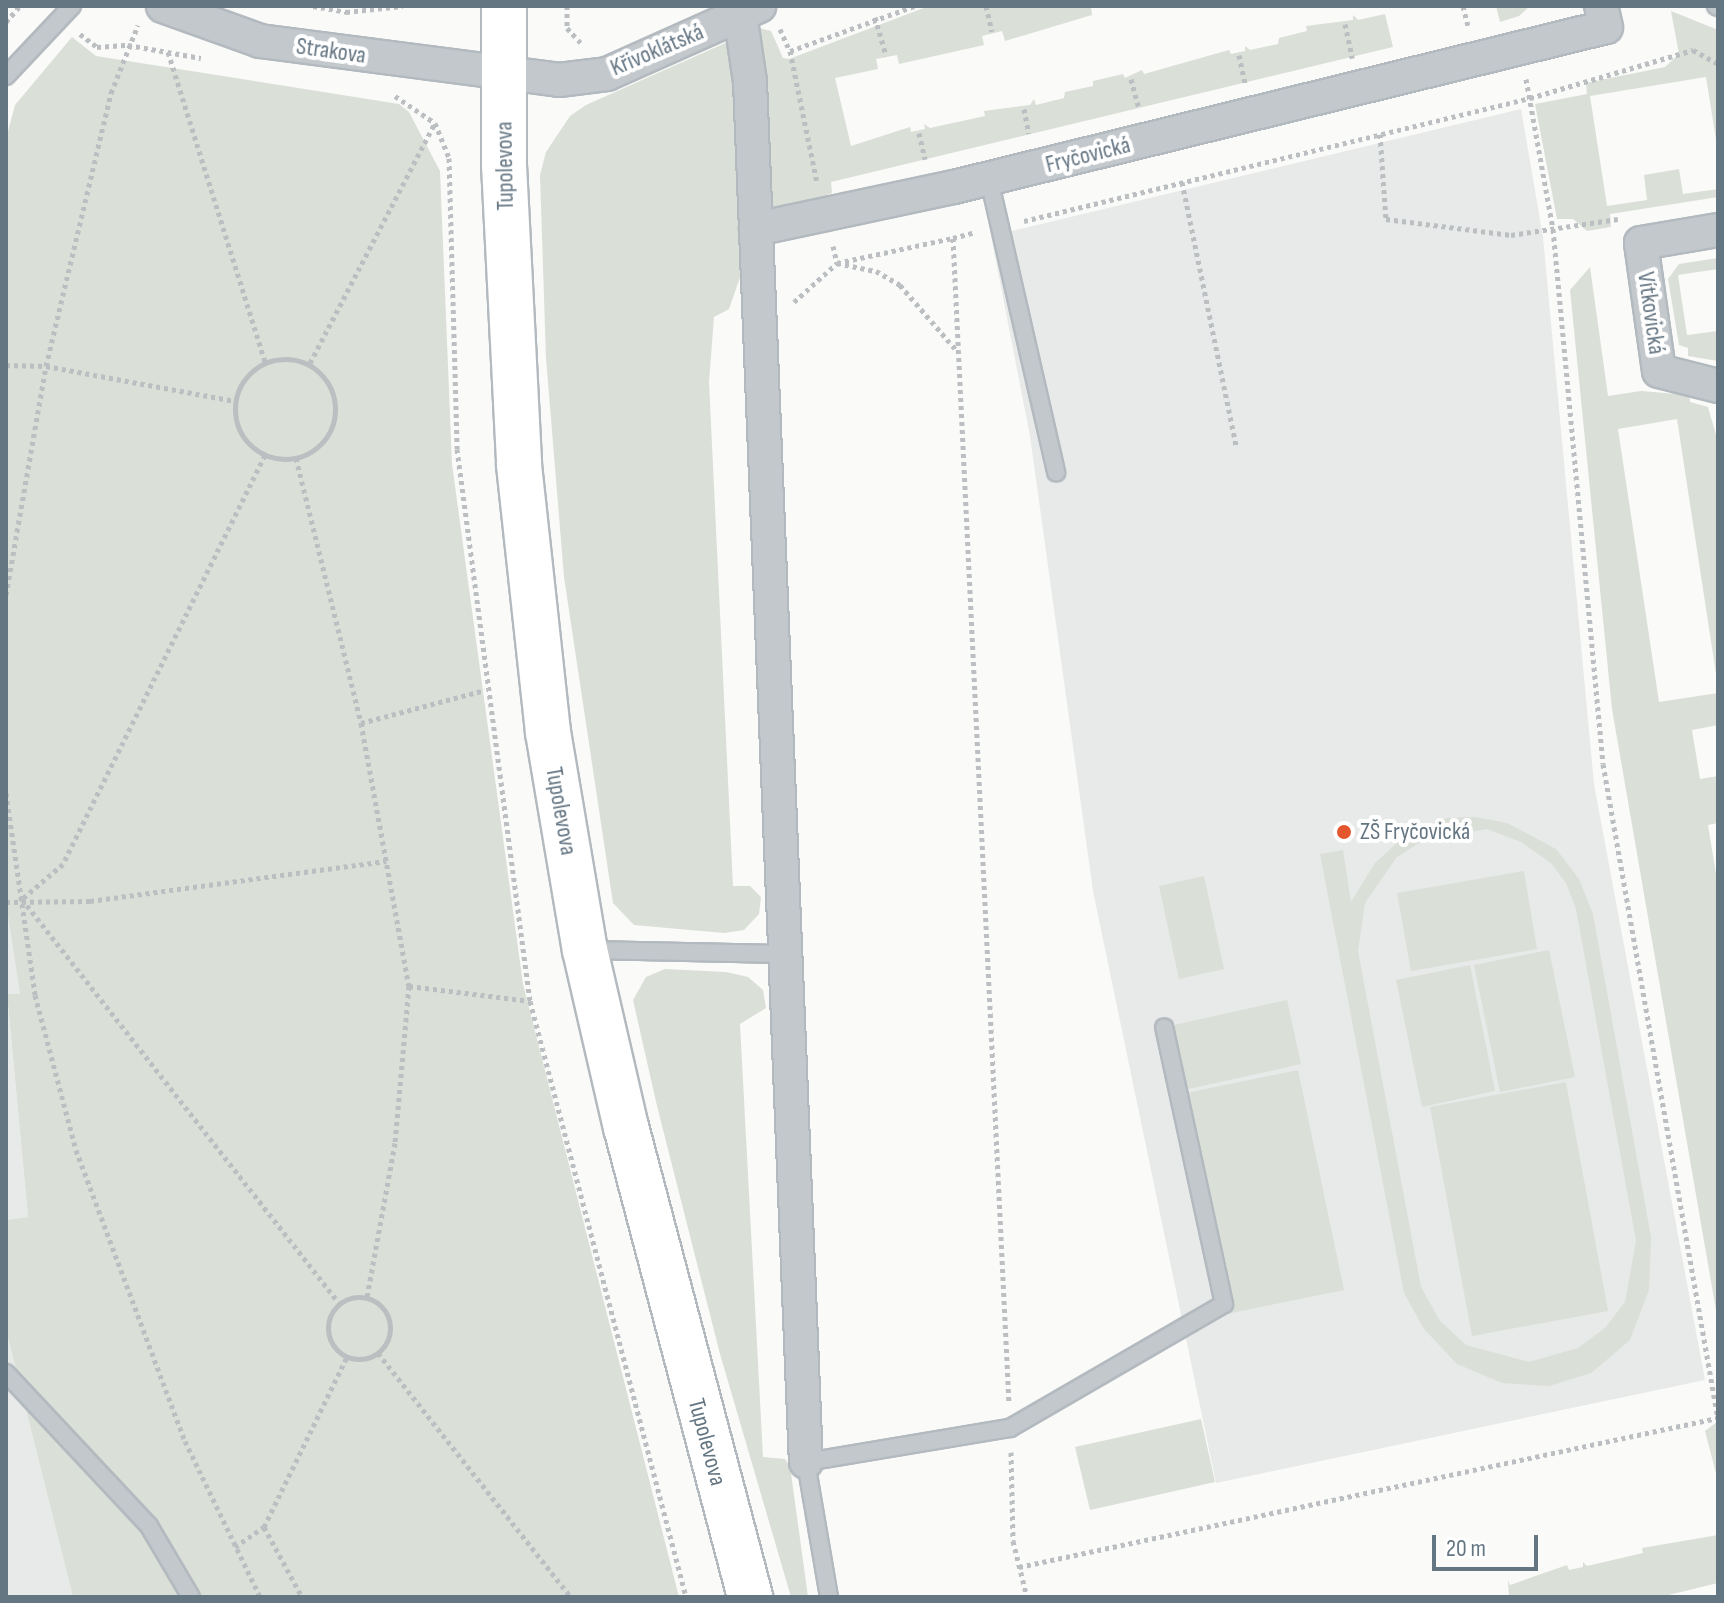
<!DOCTYPE html>
<html>
<head>
<meta charset="utf-8">
<style>
  body { margin:0 }
  #map { position:relative; width:1724px; height:1603px; overflow:hidden; background:#fafaf8; font-family:"Sofia Sans Condensed",sans-serif }
  div>[style] { position:absolute }
  .built>* { inset:0; background:#e8e9e9 }
  .green>* { inset:0; background:#dadfd7 }
  .path>* { height:5px; margin-top:-2.5px; transform-origin:0; background:repeating-linear-gradient(90deg,#bbbfc2 0 4px,transparent 0 8px) }
  .path>.ring { margin:-2.5px; padding:0; box-sizing:content-box; background:none; border:5px solid #bbbfc2; border-radius:50% }
  .roads { filter:drop-shadow(2px 0 #b3babf) drop-shadow(-2px 0 #b3babf) drop-shadow(0 2px #b3babf) drop-shadow(0 -2px #b3babf) }
  .service>* { height:16px; margin:-8px; padding:0 8px; transform-origin:8px; border-radius:8px; background:#c3c8cc }
  .minor>* { height:32px; margin:-16px; padding:0 16px; transform-origin:16px; border-radius:16px; background:#c3c8cc }
  .secondary>* { height:44px; margin:-22px; padding:0 22px; transform-origin:22px; border-radius:22px; background:#fff }
  .dots>* { width:22px; height:22px; translate:-50% -50%; box-sizing:border-box; border:4px solid #fff; border-radius:50% }
  span { translate:-50% -50%; white-space:nowrap; text-align:center; line-height:1.15; -webkit-text-stroke:8px #fff; paint-order:stroke }
  .street-label { font-size:24px; color:#657683 }
  .poi-label { font-size:24px; color:#657683 }
  .left { translate:0 -50%; text-align:left }
  .frame { position:absolute; inset:0; border:8px solid #657683; pointer-events:none }
  .scale { position:absolute; left:1432px; top:1535px; width:106px; height:36px; box-sizing:border-box; border:4px solid #657683; border-top:0; padding-left:10px; font-size:24px; line-height:28px; white-space:nowrap; color:#657683; -webkit-text-stroke:6px #fff; paint-order:stroke }
</style>
</head>
<body>
<div id="map">
  <div class="built">
    <i style="clip-path:polygon(1521px 109px,1543px 237px,1594px 784px,1705px 1380px,1216px 1483px,1093px 891px,1030px 436px,991px 236px)"></i>
    <i style="clip-path:polygon(6px 904px,20px 994px,7px 995px,28px 1217px,6px 1220px)"></i>
    <i style="clip-path:polygon(6px 1330px,73px 1597px,6px 1597px)"></i>
  </div>
  <div class="green">
    <i style="clip-path:polygon(929px 6px,1091px 6px,1092px 15px,1005px 41px,1002px 31px,982px 36px,984px 45px,899px 64px,897px 55px,876px 59px,878px 69px,835px 78px,851px 146px,910px 127px,911px 132px,925px 129px,924px 124px,930px 128px,985px 116px,984px 111px,1030px 105px,1034px 99px,1036px 105px,1064px 98px,1065px 92px,1093px 86px,1093px 81px,1123px 74px,1125px 78px,1142px 70px,1144px 74px,1229px 50px,1231px 54px,1245px 51px,1245px 46px,1250px 50px,1278px 44px,1279px 38px,1307px 31px,1306px 26px,1353px 20px,1353px 15px,1358px 20px,1385px 14px,1393px 47px,831px 182px,832px 193px,808px 203px,751px 246px,729px 309px,714px 317px,709px 382px,733px 886px,750px 886px,761px 897px,759px 914px,744px 930px,724px 933px,634px 925px,613px 903px,564px 577px,546px 358px,540px 175px,546px 152px,570px 116px,586px 105px,759px 28px,771px 31px,783px 58px,789px 59px)"></i>
    <i style="clip-path:polygon(1496px 6px,1530px 6px,1519px 16px,1500px 22px)"></i>
    <i style="clip-path:polygon(1671px 11px,1718px 30px,1718px 152px,1706px 77px,1590px 96px,1607px 206px,1647px 200px,1644px 175px,1679px 169px,1683px 194px,1718px 189px,1718px 197px,1610px 214px,1611px 227px,1587px 231px,1573px 219px,1557px 219px,1535px 104px,1587px 94px,1586px 83px,1665px 67px,1679px 54px)"></i>
    <i style="clip-path:polygon(72px 37px,96px 56px,399px 104px,409px 112px,440px 171px,452px 464px,523px 984px,679px 1597px,73px 1597px,6px 1330px,6px 1220px,28px 1217px,7px 994px,20px 994px,6px 904px,6px 139px,15px 105px)"></i>
    <i style="clip-path:polygon(1718px 258px,1718px 269px,1678px 275px,1687px 335px,1718px 331px,1718px 361px,1688px 356px,1688px 348px,1679px 345px,1668px 279px,1679px 264px)"></i>
    <i style="clip-path:polygon(1590px 267px,1608px 396px,1641px 391px,1689px 395px,1690px 402px,1708px 407px,1718px 442px,1718px 687px,1677px 419px,1618px 429px,1659px 702px,1718px 693px,1718px 725px,1692px 730px,1700px 779px,1718px 776px,1718px 823px,1708px 825px,1718px 886px,1718px 1322px,1612px 709px,1570px 290px)"></i>
    <i style="clip-path:polygon(evenodd,1475px 817px,1507px 823px,1556px 849px,1579px 879px,1593px 914px,1651px 1237px,1649px 1290px,1630px 1340px,1591px 1373px,1549px 1386px,1502px 1383px,1457px 1364px,1424px 1329px,1404px 1293px,1320px 854px,1343px 850px,1351px 902px,1375px 863px,1410px 831px,1447px 818px,1475px 817px,1487px 829px,1521px 842px,1551px 863px,1566px 883px,1576px 909px,1636px 1241px,1625px 1302px,1605px 1328px,1578px 1348px,1529px 1362px,1466px 1345px,1440px 1321px,1421px 1287px,1358px 951px,1365px 903px,1396px 858px,1423px 840px,1487px 829px)"></i>
    <i style="clip-path:polygon(1524px 871px,1537px 949px,1411px 971px,1397px 893px)"></i>
    <i style="clip-path:polygon(1204px 876px,1224px 969px,1179px 979px,1159px 886px)"></i>
    <i style="clip-path:polygon(1549px 950px,1575px 1077px,1500px 1092px,1474px 965px)"></i>
    <i style="clip-path:polygon(1470px 965px,1495px 1091px,1422px 1107px,1396px 980px)"></i>
    <i style="clip-path:polygon(665px 969px,726px 972px,748px 977px,763px 990px,766px 1008px,740px 1024px,763px 1457px,785px 1459px,790px 1466px,808px 1597px,791px 1597px,720px 1354px,657px 1106px,633px 1000px,646px 977px)"></i>
    <i style="clip-path:polygon(1287px 1000px,1301px 1064px,1184px 1090px,1170px 1026px)"></i>
    <i style="clip-path:polygon(1298px 1070px,1344px 1290px,1231px 1313px,1186px 1093px)"></i>
    <i style="clip-path:polygon(1566px 1082px,1608px 1311px,1472px 1336px,1430px 1107px)"></i>
    <i style="clip-path:polygon(1201px 1419px,1215px 1482px,1090px 1510px,1075px 1447px)"></i>
    <i style="clip-path:polygon(1718px 1421px,1718px 1481px,1705px 1431px)"></i>
    <i style="clip-path:polygon(1718px 1535px,1718px 1583px,1660px 1597px,1509px 1597px,1508px 1580px,1510px 1585px,1567px 1565px,1569px 1570px,1583px 1567px,1583px 1562px,1587px 1566px,1643px 1553px,1642px 1548px)"></i>
  </div>
  <div class="path">
    <i style="left:313px;top:6px;width:34px;rotate:10deg"></i>
    <i style="left:346px;top:12px;width:57px;rotate:-6deg"></i>
    <i style="left:567px;top:6px;width:22px;rotate:90deg"></i>
    <i style="left:567px;top:28px;width:21px;rotate:47deg"></i>
    <i style="left:986px;top:6px;width:26px;rotate:77deg"></i>
    <i style="left:1463px;top:6px;width:21px;rotate:76deg"></i>
    <i style="left:875px;top:17px;width:40px;rotate:74deg"></i>
    <i style="left:6px;top:22px;width:21px;rotate:-49deg"></i>
    <i style="left:1345px;top:24px;width:35px;rotate:78deg"></i>
    <i style="left:780px;top:29px;width:24px;rotate:66deg"></i>
    <i style="left:790px;top:51px;width:132px;rotate:-19.9deg"></i>
    <i style="left:80px;top:34px;width:21px;rotate:37deg"></i>
    <i style="left:97px;top:47px;width:31px;rotate:-4deg"></i>
    <i style="left:128px;top:45px;width:74px;rotate:10.1deg"></i>
    <i style="left:790px;top:51px;width:135px;rotate:78.4deg"></i>
    <i style="left:168px;top:52px;width:325px;rotate:72.6deg"></i>
    <i style="left:1239px;top:55px;width:29px;rotate:78deg"></i>
    <i style="left:1131px;top:79px;width:30px;rotate:75deg"></i>
    <i style="left:1526px;top:79px;width:152px;rotate:79.8deg"></i>
    <i style="left:1553px;top:229px;width:537px;rotate:84.66deg"></i>
    <i style="left:1603px;top:764px;width:665px;rotate:80.04deg"></i>
    <i style="left:395px;top:96px;width:48px;rotate:34deg"></i>
    <i style="left:435px;top:123px;width:38px;rotate:68deg"></i>
    <i style="left:449px;top:158px;width:291px;rotate:88.4deg"></i>
    <i style="left:457px;top:449px;width:557px;rotate:82.47deg"></i>
    <i style="left:530px;top:1001px;width:616px;rotate:75.33deg"></i>
    <i style="left:1024px;top:109px;width:25px;rotate:79deg"></i>
    <i style="left:919px;top:133px;width:27px;rotate:77deg"></i>
    <i style="left:1380px;top:134px;width:85px;rotate:86deg"></i>
    <i style="left:1386px;top:219px;width:126px;rotate:7.3deg"></i>
    <i style="left:1511px;top:235px;width:108px;rotate:-8.5deg"></i>
    <i style="left:1182px;top:182px;width:269px;rotate:78.4deg"></i>
    <i style="left:1024px;top:221px;width:521px;rotate:-13.66deg"></i>
    <i style="left:1530px;top:98px;width:170px;rotate:-16.4deg"></i>
    <i style="left:1693px;top:50px;width:29px;rotate:29deg"></i>
    <i style="left:953px;top:238px;width:23px;rotate:-15deg"></i>
    <i style="left:833px;top:246px;width:17px;rotate:77deg"></i>
    <i style="left:837px;top:263px;width:119px;rotate:-12.2deg"></i>
    <i style="left:953px;top:238px;width:1165px;rotate:87.25deg"></i>
    <i style="left:794px;top:302px;width:58px;rotate:-42.2deg"></i>
    <i style="left:837px;top:263px;width:40px;rotate:12deg"></i>
    <i style="left:876px;top:271px;width:28px;rotate:30deg"></i>
    <i style="left:900px;top:285px;width:89px;rotate:49.1deg"></i>
    <i class="ring" style="left:235px;top:359px;width:95px;height:95px"></i>
    <i style="left:310px;top:363px;width:271px;rotate:-62.5deg"></i>
    <i style="left:6px;top:365px;width:40px;rotate:1.4deg"></i>
    <i style="left:46px;top:366px;width:192px;rotate:10.5deg"></i>
    <i style="left:265px;top:455px;width:456px;rotate:116.3deg"></i>
    <i style="left:63px;top:864px;width:54px;rotate:139.5deg"></i>
    <i style="left:22px;top:899px;width:514px;rotate:51.88deg"></i>
    <i style="left:296px;top:458px;width:273px;rotate:76.2deg"></i>
    <i style="left:361px;top:723px;width:267px;rotate:79.7deg"></i>
    <i style="left:409px;top:986px;width:158px;rotate:95.1deg"></i>
    <i style="left:395px;top:1143px;width:157px;rotate:100.3deg"></i>
    <i style="left:6px;top:595px;width:232px;rotate:-80.1deg"></i>
    <i style="left:46px;top:366px;width:281px;rotate:-76.6deg"></i>
    <i style="left:111px;top:93px;width:73px;rotate:-68.3deg"></i>
    <i style="left:361px;top:723px;width:128px;rotate:-14.9deg"></i>
    <i style="left:6px;top:793px;width:204px;rotate:81.8deg"></i>
    <i style="left:35px;top:995px;width:160px;rotate:75.2deg"></i>
    <i style="left:76px;top:1150px;width:311px;rotate:69.5deg"></i>
    <i style="left:185px;top:1441px;width:173px;rotate:64.3deg"></i>
    <i style="left:6px;top:902px;width:84px;rotate:-0.7deg"></i>
    <i style="left:90px;top:901px;width:299px;rotate:-7.7deg"></i>
    <i style="left:409px;top:986px;width:122px;rotate:7.1deg"></i>
    <i class="ring" style="left:328px;top:1297px;width:57px;height:57px"></i>
    <i style="left:378px;top:1353px;width:311px;rotate:51.7deg"></i>
    <i style="left:1011px;top:1452px;width:89px;rotate:88.7deg"></i>
    <i style="left:1013px;top:1541px;width:58px;rotate:76deg"></i>
    <i style="left:264px;top:1527px;width:80px;rotate:61.5deg"></i>
    <i style="left:235px;top:1547px;width:35px;rotate:-35deg"></i>
    <i style="left:264px;top:1527px;width:189px;rotate:-64deg"></i>
    <i style="left:1019px;top:1567px;width:714px;rotate:-12.05deg"></i>
  </div>
  <div class="roads">
    <div class="service">
      <i style="left:1716px;top:6px;width:2px;rotate:27deg"></i>
      <i style="left:6px;top:76px;width:96px;rotate:-46.7deg"></i>
      <i style="left:989px;top:179px;width:301px;rotate:77.1deg"></i>
      <i style="left:587px;top:950px;width:198px;rotate:1.2deg"></i>
      <i style="left:6px;top:1373px;width:209px;rotate:46.9deg"></i>
      <i style="left:149px;top:1526px;width:82px;rotate:59.4deg"></i>
      <i style="left:829px;top:1597px;width:137px;rotate:-99.7deg"></i>
      <i style="left:806px;top:1462px;width:207px;rotate:-9.5deg"></i>
      <i style="left:1010px;top:1428px;width:247px;rotate:-30.1deg"></i>
      <i style="left:1224px;top:1304px;width:283px;rotate:-102.2deg"></i>
    </div>
    <div class="minor">
      <i style="left:163px;top:6px;width:103px;rotate:19.8deg"></i>
      <i style="left:260px;top:41px;width:302px;rotate:7.4deg"></i>
      <i style="left:559px;top:80px;width:48px;rotate:-7.1deg"></i>
      <i style="left:607px;top:74px;width:167px;rotate:-24.1deg"></i>
      <i style="left:740px;top:14px;width:69px;rotate:81.6deg"></i>
      <i style="left:750px;top:82px;width:1381px;rotate:87.68deg"></i>
      <i style="left:756px;top:229px;width:202px;rotate:-12deg"></i>
      <i style="left:954px;top:187px;width:671px;rotate:-13.79deg"></i>
      <i style="left:1606px;top:27px;width:22px;rotate:-103deg"></i>
      <i style="left:1718px;top:230px;width:78px;rotate:170.4deg"></i>
      <i style="left:1641px;top:243px;width:129px;rotate:82deg"></i>
      <i style="left:1659px;top:371px;width:61px;rotate:14.3deg"></i>
    </div>
    <div class="secondary">
      <i style="left:504px;top:6px;width:159px;rotate:90deg"></i>
      <i style="left:504px;top:165px;width:300px;rotate:87.1deg"></i>
      <i style="left:519px;top:465px;width:269px;rotate:83.8deg"></i>
      <i style="left:548px;top:732px;width:221px;rotate:80.4deg"></i>
      <i style="left:585px;top:950px;width:182px;rotate:77deg"></i>
      <i style="left:626px;top:1127px;width:486px;rotate:75.2deg"></i>
    </div>
  </div>
  <div class="dots">
    <i style="left:1344px;top:832px;background:#e4572e"></i>
  </div>
  <div class="street-label">
    <span style="left:657px;top:50px;rotate:-23deg">Křivoklátská</span>
    <span style="left:331px;top:51px;rotate:8deg">Strakova</span>
    <span style="left:1088px;top:155px;rotate:-14deg">Fryčovická</span>
    <span style="left:505px;top:166px;rotate:-91deg">Tupolevova</span>
    <span style="left:1651px;top:313px;rotate:82deg">Vítkovická</span>
    <span style="left:561px;top:811px;rotate:80deg">Tupolevova</span>
    <span style="left:707px;top:1442px;rotate:75deg">Tupolevova</span>
  </div>
  <div class="poi-label">
    <span class="left" style="left:1360px;top:832px">ZŠ Fryčovická</span>
  </div>
  <div class="frame"></div>
  <div class="scale">20 m</div>
</div>
</body>
</html>
